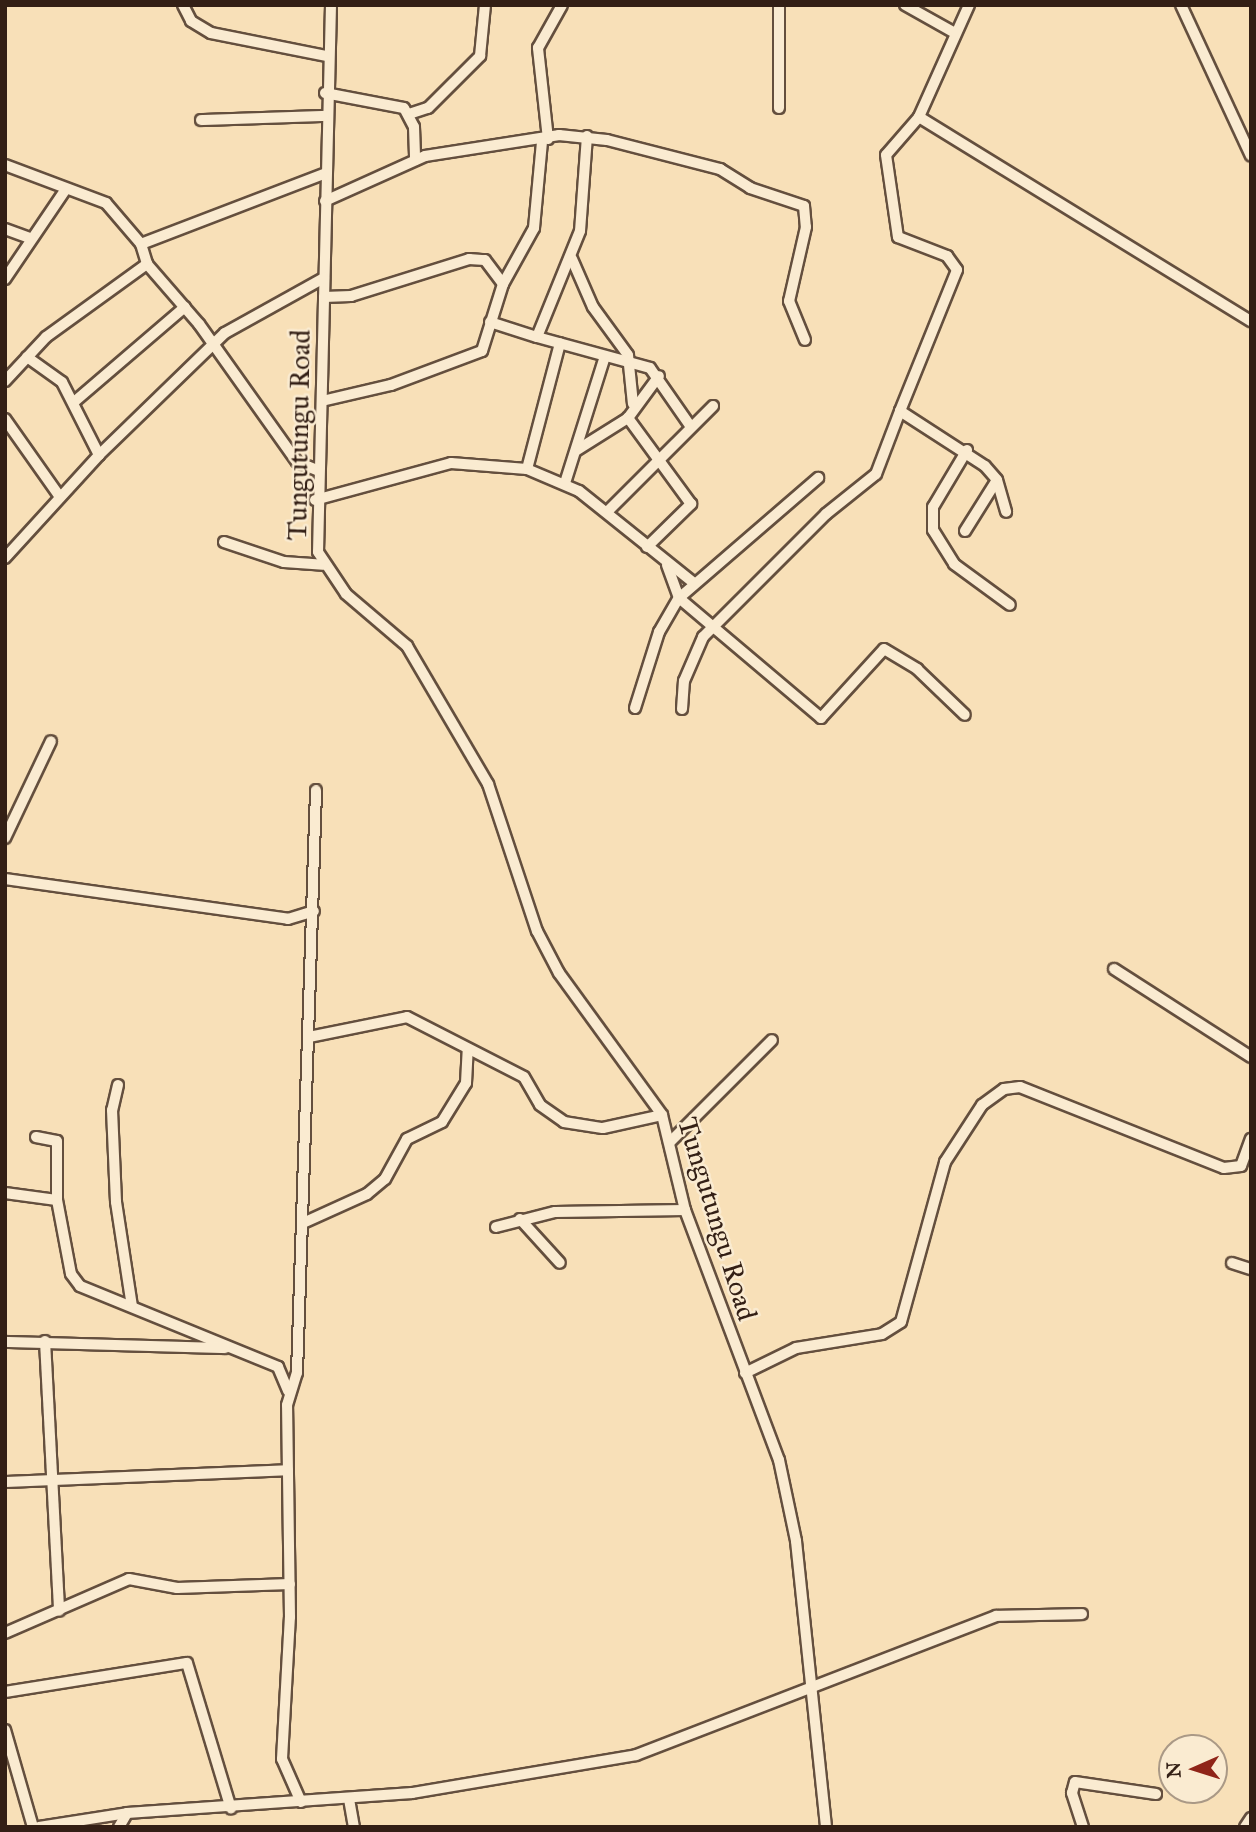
<!DOCTYPE html>
<html>
<head>
<meta charset="utf-8">
<style>
  body { margin:0 }
  #map { position:relative; width:1256px; height:1832px; overflow:hidden; background:#f8e0b8; font-family:"IM FELL Great Primer",serif }
  div>[style] { position:absolute }
  .roads { filter:drop-shadow(2px 0 #644f3e) drop-shadow(-2px 0 #644f3e) drop-shadow(0 2px #644f3e) drop-shadow(0 -2px #644f3e) }
  .minor>* { height:10px; margin:-5px; padding:0 5px; transform-origin:5px; border-radius:5px; background:#faebd1 }
  span { translate:-50% -50%; white-space:nowrap; text-align:center; line-height:1.15; -webkit-text-stroke:5px #faebd1; paint-order:stroke }
  .street-label { font-size:28px; color:#331f15 }
  .frame { position:absolute; inset:0; border:7px solid #331f15; pointer-events:none }
  .north { position:absolute; left:1158px; top:1734px; width:70px; height:70px; box-sizing:border-box; background:#faebd1; border:2px solid #aa9986; border-radius:50%; rotate:267deg; font-size:19px; font-weight:700; line-height:28px; text-align:center; color:#331f15 }
  .north::after { content:''; display:block; margin:auto; width:24px; height:32px; background:#8f2418; clip-path:polygon(50% 0,100% 100%,50% 72%,0 100%) }
</style>
</head>
<body>
<div id="map">
  <div class="roads">
    <div class="minor">
      <i style="left:183px;top:5px;width:18px;rotate:63deg"></i>
      <i style="left:191px;top:21px;width:23px;rotate:31deg"></i>
      <i style="left:211px;top:33px;width:117px;rotate:11.3deg"></i>
      <i style="left:331px;top:5px;width:547px;rotate:91.36deg"></i>
      <i style="left:318px;top:552px;width:50px;rotate:56.3deg"></i>
      <i style="left:346px;top:594px;width:80px;rotate:40.4deg"></i>
      <i style="left:407px;top:646px;width:160px;rotate:59.6deg"></i>
      <i style="left:488px;top:784px;width:155px;rotate:71.6deg"></i>
      <i style="left:537px;top:931px;width:47px;rotate:62.4deg"></i>
      <i style="left:559px;top:973px;width:175px;rotate:54deg"></i>
      <i style="left:662px;top:1115px;width:98px;rotate:76.4deg"></i>
      <i style="left:685px;top:1210px;width:267px;rotate:69.4deg"></i>
      <i style="left:779px;top:1460px;width:83px;rotate:78.1deg"></i>
      <i style="left:796px;top:1541px;width:288px;rotate:84deg"></i>
      <i style="left:905px;top:5px;width:57px;rotate:29.2deg"></i>
      <i style="left:969px;top:5px;width:123px;rotate:114.1deg"></i>
      <i style="left:919px;top:117px;width:50px;rotate:131deg"></i>
      <i style="left:886px;top:155px;width:83px;rotate:81.7deg"></i>
      <i style="left:898px;top:237px;width:53px;rotate:21.2deg"></i>
      <i style="left:947px;top:256px;width:17px;rotate:54deg"></i>
      <i style="left:957px;top:270px;width:152px;rotate:112deg"></i>
      <i style="left:900px;top:411px;width:101px;rotate:32.9deg"></i>
      <i style="left:985px;top:466px;width:18px;rotate:49deg"></i>
      <i style="left:997px;top:480px;width:33px;rotate:74deg"></i>
      <i style="left:1181px;top:5px;width:166px;rotate:65.1deg"></i>
      <i style="left:325px;top:93px;width:80px;rotate:10.8deg"></i>
      <i style="left:404px;top:108px;width:21px;rotate:62deg"></i>
      <i style="left:414px;top:127px;width:33px;rotate:88deg"></i>
      <i style="left:779px;top:108px;width:103px;rotate:-90deg"></i>
      <i style="left:409px;top:114px;width:20px;rotate:-18deg"></i>
      <i style="left:428px;top:108px;width:74px;rotate:-45deg"></i>
      <i style="left:480px;top:56px;width:51px;rotate:-84.4deg"></i>
      <i style="left:919px;top:117px;width:390px;rotate:31.6deg"></i>
      <i style="left:201px;top:120px;width:123px;rotate:-1.9deg"></i>
      <i style="left:587px;top:136px;width:95px;rotate:94.2deg"></i>
      <i style="left:580px;top:231px;width:114px;rotate:112.1deg"></i>
      <i style="left:537px;top:337px;width:117px;rotate:15.3deg"></i>
      <i style="left:650px;top:368px;width:72px;rotate:55.2deg"></i>
      <i style="left:548px;top:139px;width:92px;rotate:-96.3deg"></i>
      <i style="left:538px;top:48px;width:49px;rotate:-60.8deg"></i>
      <i style="left:5px;top:165px;width:108px;rotate:20.6deg"></i>
      <i style="left:106px;top:203px;width:54px;rotate:49.5deg"></i>
      <i style="left:141px;top:244px;width:198px;rotate:-21deg"></i>
      <i style="left:325px;top:201px;width:110px;rotate:-24.2deg"></i>
      <i style="left:425px;top:156px;width:136px;rotate:-8.9deg"></i>
      <i style="left:559px;top:135px;width:48px;rotate:5.9deg"></i>
      <i style="left:607px;top:140px;width:117px;rotate:14.4deg"></i>
      <i style="left:720px;top:169px;width:36px;rotate:32deg"></i>
      <i style="left:750px;top:188px;width:57px;rotate:18.4deg"></i>
      <i style="left:804px;top:206px;width:21px;rotate:85deg"></i>
      <i style="left:806px;top:227px;width:76px;rotate:102.9deg"></i>
      <i style="left:789px;top:301px;width:42px;rotate:67.7deg"></i>
      <i style="left:5px;top:229px;width:27px;rotate:20deg"></i>
      <i style="left:141px;top:244px;width:21px;rotate:73deg"></i>
      <i style="left:147px;top:264px;width:79px;rotate:49.1deg"></i>
      <i style="left:199px;top:324px;width:169px;rotate:54.6deg"></i>
      <i style="left:297px;top:462px;width:22px;rotate:22deg"></i>
      <i style="left:572px;top:259px;width:52px;rotate:66.4deg"></i>
      <i style="left:593px;top:307px;width:59px;rotate:53.9deg"></i>
      <i style="left:628px;top:355px;width:49px;rotate:84.2deg"></i>
      <i style="left:5px;top:279px;width:109px;rotate:-55.9deg"></i>
      <i style="left:324px;top:297px;width:27px;rotate:-2deg"></i>
      <i style="left:351px;top:296px;width:124px;rotate:-17.4deg"></i>
      <i style="left:469px;top:259px;width:16px;rotate:4deg"></i>
      <i style="left:485px;top:260px;width:30px;rotate:53deg"></i>
      <i style="left:490px;top:322px;width:49px;rotate:17.7deg"></i>
      <i style="left:27px;top:357px;width:43px;rotate:35.5deg"></i>
      <i style="left:62px;top:382px;width:82px;rotate:63.1deg"></i>
      <i style="left:5px;top:381px;width:60px;rotate:-47deg"></i>
      <i style="left:46px;top:337px;width:125px;rotate:-35.9deg"></i>
      <i style="left:322px;top:401px;width:71px;rotate:-13.1deg"></i>
      <i style="left:391px;top:385px;width:97px;rotate:-20.5deg"></i>
      <i style="left:482px;top:351px;width:70px;rotate:-72.6deg"></i>
      <i style="left:503px;top:284px;width:64px;rotate:-61deg"></i>
      <i style="left:534px;top:228px;width:87px;rotate:-84.7deg"></i>
      <i style="left:74px;top:402px;width:146px;rotate:-40.6deg"></i>
      <i style="left:5px;top:419px;width:95px;rotate:54.8deg"></i>
      <i style="left:577px;top:450px;width:60px;rotate:-32.1deg"></i>
      <i style="left:967px;top:450px;width:66px;rotate:120.8deg"></i>
      <i style="left:933px;top:507px;width:23px;rotate:90deg"></i>
      <i style="left:933px;top:530px;width:40px;rotate:58deg"></i>
      <i style="left:954px;top:564px;width:69px;rotate:36.2deg"></i>
      <i style="left:527px;top:469px;width:130px;rotate:-75.3deg"></i>
      <i style="left:565px;top:483px;width:133px;rotate:-72.5deg"></i>
      <i style="left:315px;top:500px;width:141px;rotate:-15.2deg"></i>
      <i style="left:451px;top:463px;width:76px;rotate:4.5deg"></i>
      <i style="left:527px;top:469px;width:56px;rotate:22.9deg"></i>
      <i style="left:579px;top:491px;width:147px;rotate:38.7deg"></i>
      <i style="left:607px;top:512px;width:150px;rotate:-45deg"></i>
      <i style="left:965px;top:531px;width:60px;rotate:-57.9deg"></i>
      <i style="left:224px;top:542px;width:63px;rotate:18.4deg"></i>
      <i style="left:284px;top:562px;width:39px;rotate:4deg"></i>
      <i style="left:647px;top:547px;width:62px;rotate:-44.3deg"></i>
      <i style="left:691px;top:504px;width:107px;rotate:-126.2deg"></i>
      <i style="left:628px;top:418px;width:52px;rotate:-53.6deg"></i>
      <i style="left:5px;top:558px;width:139px;rotate:-47.6deg"></i>
      <i style="left:99px;top:455px;width:175px;rotate:-44.1deg"></i>
      <i style="left:225px;top:333px;width:113px;rotate:-29.1deg"></i>
      <i style="left:667px;top:565px;width:35px;rotate:70deg"></i>
      <i style="left:679px;top:598px;width:186px;rotate:40.2deg"></i>
      <i style="left:821px;top:718px;width:93px;rotate:-47.6deg"></i>
      <i style="left:884px;top:649px;width:39px;rotate:31deg"></i>
      <i style="left:917px;top:669px;width:66px;rotate:43.8deg"></i>
      <i style="left:635px;top:708px;width:80px;rotate:-72.5deg"></i>
      <i style="left:659px;top:632px;width:39px;rotate:-60deg"></i>
      <i style="left:679px;top:598px;width:184px;rotate:-40.8deg"></i>
      <i style="left:682px;top:709px;width:28px;rotate:-86deg"></i>
      <i style="left:684px;top:681px;width:48px;rotate:-66.6deg"></i>
      <i style="left:703px;top:637px;width:174px;rotate:-45deg"></i>
      <i style="left:826px;top:514px;width:64px;rotate:-38.7deg"></i>
      <i style="left:876px;top:474px;width:67px;rotate:-69.1deg"></i>
      <i style="left:5px;top:838px;width:107px;rotate:-64.6deg"></i>
      <i style="left:5px;top:879px;width:286px;rotate:8deg"></i>
      <i style="left:288px;top:919px;width:27px;rotate:-17deg"></i>
      <i style="left:1114px;top:969px;width:163px;rotate:32.7deg"></i>
      <i style="left:309px;top:1037px;width:100px;rotate:-11.5deg"></i>
      <i style="left:407px;top:1017px;width:131px;rotate:27.1deg"></i>
      <i style="left:524px;top:1077px;width:32px;rotate:60deg"></i>
      <i style="left:540px;top:1105px;width:29px;rotate:35deg"></i>
      <i style="left:564px;top:1122px;width:39px;rotate:9deg"></i>
      <i style="left:603px;top:1128px;width:60px;rotate:-12.4deg"></i>
      <i style="left:118px;top:1085px;width:26px;rotate:103deg"></i>
      <i style="left:112px;top:1110px;width:92px;rotate:87.5deg"></i>
      <i style="left:116px;top:1202px;width:105px;rotate:81.3deg"></i>
      <i style="left:36px;top:1137px;width:21px;rotate:11deg"></i>
      <i style="left:57px;top:1141px;width:59px;rotate:90deg"></i>
      <i style="left:670px;top:1142px;width:144px;rotate:-45deg"></i>
      <i style="left:5px;top:1193px;width:52px;rotate:7.7deg"></i>
      <i style="left:57px;top:1200px;width:75px;rotate:79.3deg"></i>
      <i style="left:71px;top:1274px;width:15px;rotate:53deg"></i>
      <i style="left:80px;top:1286px;width:214px;rotate:22.2deg"></i>
      <i style="left:278px;top:1367px;width:26px;rotate:67deg"></i>
      <i style="left:520px;top:1219px;width:59px;rotate:47.7deg"></i>
      <i style="left:303px;top:1223px;width:70px;rotate:-24.4deg"></i>
      <i style="left:367px;top:1194px;width:23px;rotate:-40deg"></i>
      <i style="left:385px;top:1179px;width:46px;rotate:-61.2deg"></i>
      <i style="left:407px;top:1139px;width:39px;rotate:-26deg"></i>
      <i style="left:442px;top:1122px;width:46px;rotate:-58.4deg"></i>
      <i style="left:466px;top:1083px;width:33px;rotate:-87deg"></i>
      <i style="left:496px;top:1227px;width:61px;rotate:-14.3deg"></i>
      <i style="left:555px;top:1212px;width:130px;rotate:-0.9deg"></i>
      <i style="left:1232px;top:1263px;width:20px;rotate:18deg"></i>
      <i style="left:45px;top:1341px;width:270px;rotate:87deg"></i>
      <i style="left:5px;top:1342px;width:220px;rotate:1.6deg"></i>
      <i style="left:745px;top:1373px;width:57px;rotate:-26.1deg"></i>
      <i style="left:796px;top:1348px;width:87px;rotate:-9.2deg"></i>
      <i style="left:882px;top:1334px;width:22px;rotate:-32deg"></i>
      <i style="left:901px;top:1322px;width:166px;rotate:-74.6deg"></i>
      <i style="left:945px;top:1162px;width:68px;rotate:-57deg"></i>
      <i style="left:982px;top:1105px;width:27px;rotate:-36deg"></i>
      <i style="left:1004px;top:1089px;width:16px;rotate:-7deg"></i>
      <i style="left:1020px;top:1087px;width:219px;rotate:21.7deg"></i>
      <i style="left:1224px;top:1168px;width:17px;rotate:-7deg"></i>
      <i style="left:1241px;top:1166px;width:29px;rotate:-70deg"></i>
      <i style="left:5px;top:1482px;width:283px;rotate:-2.4deg"></i>
      <i style="left:5px;top:1633px;width:135px;rotate:-23.5deg"></i>
      <i style="left:129px;top:1579px;width:49px;rotate:10.6deg"></i>
      <i style="left:177px;top:1588px;width:113px;rotate:-2deg"></i>
      <i style="left:5px;top:1692px;width:184px;rotate:-9.1deg"></i>
      <i style="left:187px;top:1663px;width:152px;rotate:73.2deg"></i>
      <i style="left:5px;top:1730px;width:101px;rotate:73.9deg"></i>
      <i style="left:349px;top:1799px;width:28px;rotate:80deg"></i>
      <i style="left:301px;top:1802px;width:47px;rotate:-113.8deg"></i>
      <i style="left:282px;top:1759px;width:142px;rotate:-86.8deg"></i>
      <i style="left:290px;top:1617px;width:212px;rotate:-90.8deg"></i>
      <i style="left:287px;top:1405px;width:34px;rotate:-73deg"></i>
      <i style="left:297px;top:1373px;width:583px;rotate:-88.13deg"></i>
      <i style="left:39px;top:1827px;width:89px;rotate:-9deg"></i>
      <i style="left:127px;top:1813px;width:286px;rotate:-4deg"></i>
      <i style="left:412px;top:1793px;width:227px;rotate:-9.6deg"></i>
      <i style="left:636px;top:1755px;width:386px;rotate:-21.1deg"></i>
      <i style="left:996px;top:1616px;width:86px;rotate:-1.3deg"></i>
      <i style="left:119px;top:1827px;width:16px;rotate:-60deg"></i>
      <i style="left:1083px;top:1827px;width:36px;rotate:-108deg"></i>
      <i style="left:1072px;top:1793px;width:11px;rotate:-75deg"></i>
      <i style="left:1075px;top:1782px;width:82px;rotate:8.4deg"></i>
      <i style="left:1245px;top:1827px;width:11px;rotate:-56deg"></i>
    </div>
  </div>
  <div class="street-label">
    <span style="left:299px;top:435px;rotate:-89deg">Tungutungu Road</span>
    <span style="left:717px;top:1219px;rotate:73deg">Tungutungu Road</span>
  </div>
  <div class="frame"></div>
  <div class="north">N</div>
</div>
</body>
</html>
